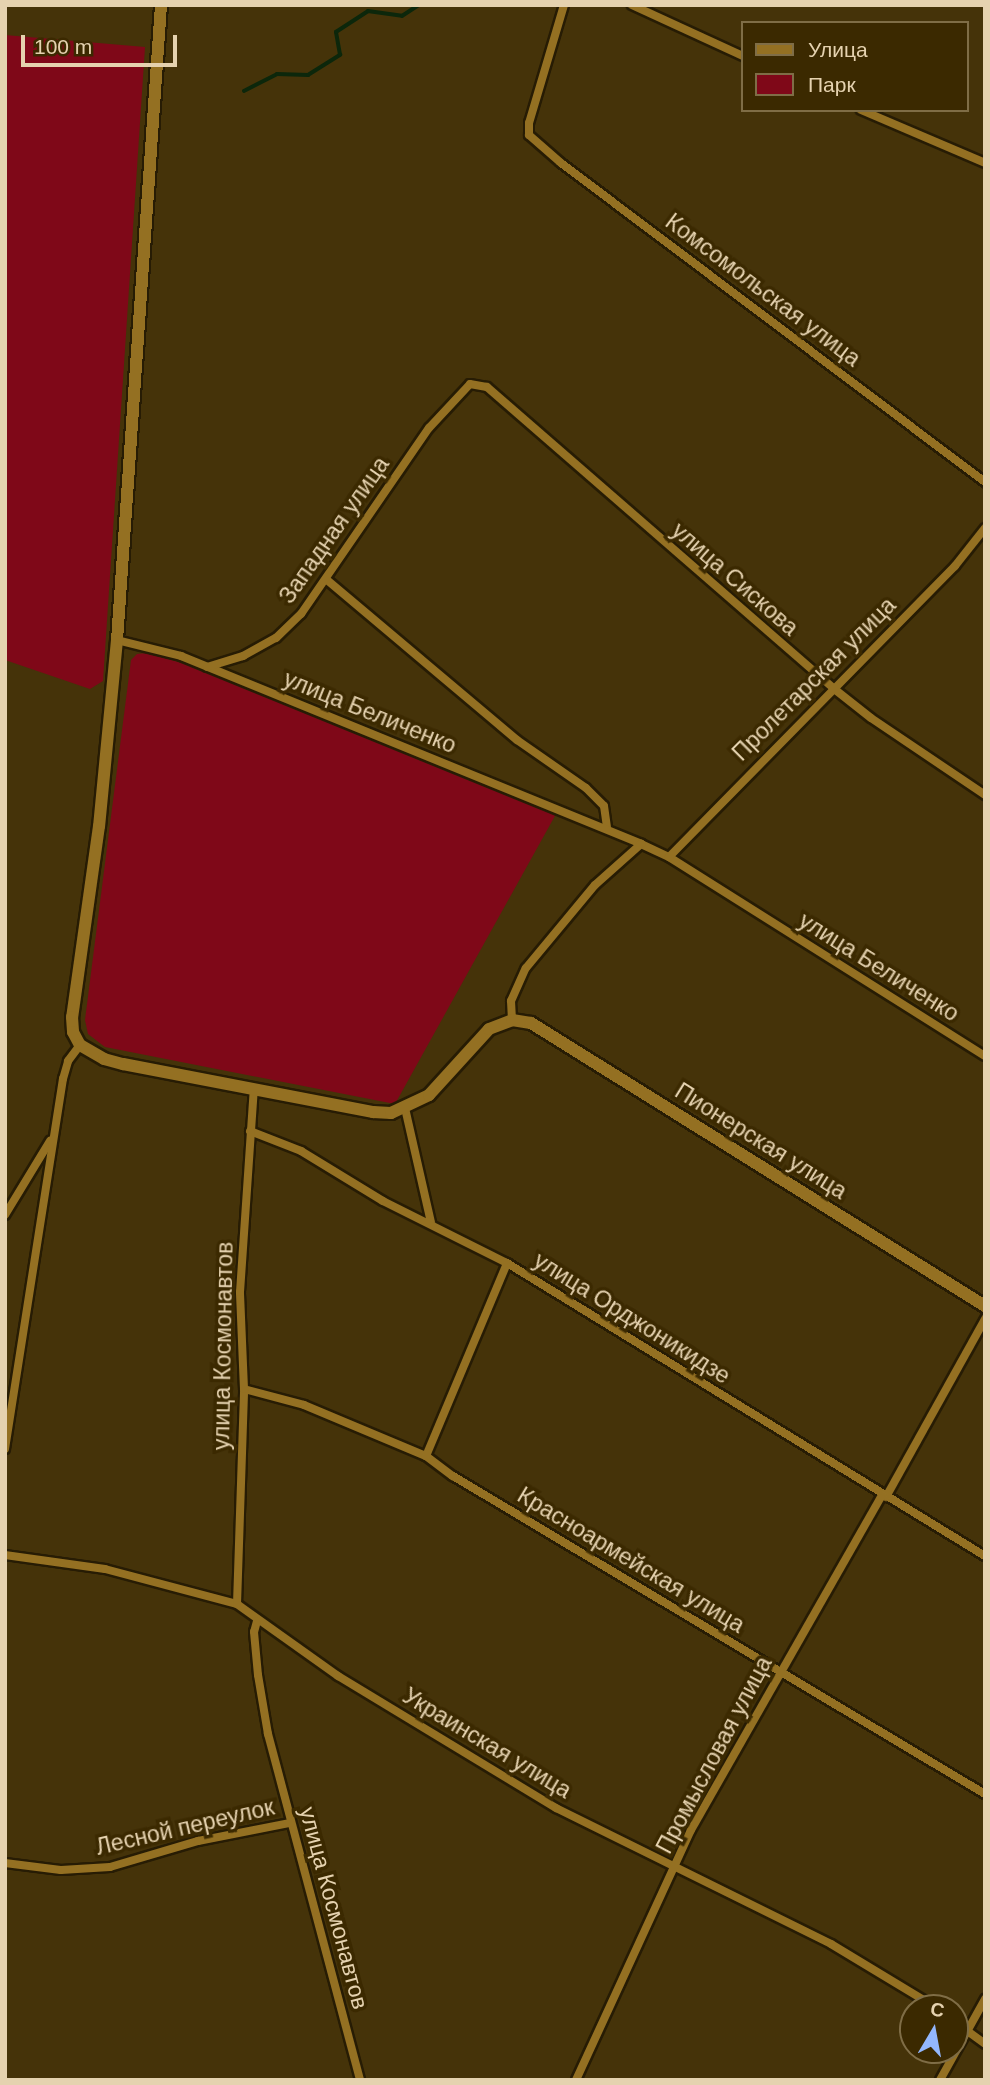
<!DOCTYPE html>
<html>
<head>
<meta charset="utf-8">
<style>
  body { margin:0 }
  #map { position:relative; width:990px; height:2085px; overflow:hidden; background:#453309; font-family:Helvetica,sans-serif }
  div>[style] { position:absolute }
  .green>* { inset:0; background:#7f0818 }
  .stream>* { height:3.5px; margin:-1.75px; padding:0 1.75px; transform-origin:1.75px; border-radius:1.75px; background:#0c270b }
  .roads { filter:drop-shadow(2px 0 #271c04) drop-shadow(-2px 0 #271c04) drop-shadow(0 2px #271c04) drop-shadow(0 -2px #271c04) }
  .street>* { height:8px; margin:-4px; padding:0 4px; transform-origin:4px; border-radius:4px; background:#947022 }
  .secondary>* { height:12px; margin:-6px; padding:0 6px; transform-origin:6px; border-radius:6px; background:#947022 }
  span { translate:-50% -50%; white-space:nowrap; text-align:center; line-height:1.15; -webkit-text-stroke:7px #3b2900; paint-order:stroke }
  .street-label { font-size:23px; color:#e5d2af }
  .frame { position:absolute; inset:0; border:7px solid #e5d2af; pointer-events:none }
  .legend { position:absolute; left:741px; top:21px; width:228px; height:91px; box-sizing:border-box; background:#3b2900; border:2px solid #7f6d46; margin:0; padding:9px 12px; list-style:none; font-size:21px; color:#e5d2af }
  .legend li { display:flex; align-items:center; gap:14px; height:35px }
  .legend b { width:35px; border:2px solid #7f6d46 }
  .north { position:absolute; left:899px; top:1994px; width:70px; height:70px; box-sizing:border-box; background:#3b2900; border:2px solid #7f6d46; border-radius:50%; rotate:10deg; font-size:19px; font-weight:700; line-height:28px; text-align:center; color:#e5d2af }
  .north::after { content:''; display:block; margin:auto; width:24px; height:32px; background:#93b7fd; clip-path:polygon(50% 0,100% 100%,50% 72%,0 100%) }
  .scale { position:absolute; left:21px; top:35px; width:156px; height:32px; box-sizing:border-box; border:4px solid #e5d2af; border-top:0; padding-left:9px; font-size:21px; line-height:24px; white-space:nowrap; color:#e5d2af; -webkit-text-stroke:5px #3b2900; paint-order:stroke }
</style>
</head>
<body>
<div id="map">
  <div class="green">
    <i style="clip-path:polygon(5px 35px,145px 47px,103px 681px,90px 689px,5px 660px)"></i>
    <i style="clip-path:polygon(147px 653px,192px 666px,556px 814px,395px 1104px,105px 1047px,88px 1034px,85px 1020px,131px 660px,137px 654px)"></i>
  </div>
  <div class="stream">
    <i style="left:244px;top:91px;width:37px;rotate:-27deg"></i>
    <i style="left:277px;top:74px;width:31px;rotate:2deg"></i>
    <i style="left:308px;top:75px;width:38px;rotate:-32deg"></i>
    <i style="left:340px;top:55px;width:23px;rotate:-100deg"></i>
    <i style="left:336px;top:32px;width:38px;rotate:-33deg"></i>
    <i style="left:368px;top:11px;width:34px;rotate:8deg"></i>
    <i style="left:402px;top:16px;width:20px;rotate:-33deg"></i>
  </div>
  <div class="roads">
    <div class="street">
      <i style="left:564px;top:5px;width:123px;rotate:106.5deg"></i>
      <i style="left:529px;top:123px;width:12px;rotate:90deg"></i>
      <i style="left:529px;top:135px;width:43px;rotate:41.2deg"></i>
      <i style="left:561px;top:163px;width:531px;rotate:36.96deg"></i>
      <i style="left:632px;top:5px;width:122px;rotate:24.7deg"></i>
      <i style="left:861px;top:110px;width:135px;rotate:23.1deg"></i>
      <i style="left:327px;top:580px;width:248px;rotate:40.1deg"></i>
      <i style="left:517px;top:740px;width:84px;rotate:34.8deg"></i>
      <i style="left:586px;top:788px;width:25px;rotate:45deg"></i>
      <i style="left:604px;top:806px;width:21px;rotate:82deg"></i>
      <i style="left:117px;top:640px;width:66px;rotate:14deg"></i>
      <i style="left:181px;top:656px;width:497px;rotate:22.2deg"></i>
      <i style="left:641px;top:844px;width:31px;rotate:25deg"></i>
      <i style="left:669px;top:857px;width:373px;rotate:32.2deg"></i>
      <i style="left:207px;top:667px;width:38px;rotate:-17deg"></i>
      <i style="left:243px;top:656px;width:38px;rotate:-29deg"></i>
      <i style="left:276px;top:638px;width:35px;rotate:-44deg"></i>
      <i style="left:301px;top:614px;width:226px;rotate:-55.5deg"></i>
      <i style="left:429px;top:428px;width:60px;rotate:-47deg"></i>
      <i style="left:470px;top:384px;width:17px;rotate:10deg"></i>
      <i style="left:487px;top:387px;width:459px;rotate:41deg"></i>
      <i style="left:833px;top:688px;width:48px;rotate:38.3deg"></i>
      <i style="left:871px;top:718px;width:138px;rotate:34deg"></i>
      <i style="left:669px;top:857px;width:408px;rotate:-45.5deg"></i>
      <i style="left:955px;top:566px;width:48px;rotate:-51.7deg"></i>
      <i style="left:512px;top:1020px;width:19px;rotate:-93deg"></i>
      <i style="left:511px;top:1001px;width:36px;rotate:-66deg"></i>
      <i style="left:526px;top:968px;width:108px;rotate:-50.3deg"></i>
      <i style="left:595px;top:885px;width:62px;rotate:-41.7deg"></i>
      <i style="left:405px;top:1108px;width:117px;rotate:77.2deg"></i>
      <i style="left:250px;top:1131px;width:55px;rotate:21.4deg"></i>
      <i style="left:301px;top:1151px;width:96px;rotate:31.4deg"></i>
      <i style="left:383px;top:1201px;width:139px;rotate:26.6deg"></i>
      <i style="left:507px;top:1263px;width:561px;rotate:31.51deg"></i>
      <i style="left:5px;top:1215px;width:87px;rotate:-58.7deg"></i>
      <i style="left:244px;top:1389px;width:62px;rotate:14.9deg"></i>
      <i style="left:304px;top:1405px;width:132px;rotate:22.7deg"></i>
      <i style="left:426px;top:1456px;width:34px;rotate:37deg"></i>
      <i style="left:453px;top:1476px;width:620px;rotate:30.87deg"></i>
      <i style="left:5px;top:1449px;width:375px;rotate:-81.1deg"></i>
      <i style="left:63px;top:1079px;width:19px;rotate:-74deg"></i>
      <i style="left:68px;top:1061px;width:20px;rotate:-53deg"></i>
      <i style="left:426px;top:1456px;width:209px;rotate:-67.2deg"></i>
      <i style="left:886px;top:1497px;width:204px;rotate:-60.9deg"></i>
      <i style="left:5px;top:1555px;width:101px;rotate:8deg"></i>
      <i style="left:105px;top:1569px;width:137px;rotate:14.9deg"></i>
      <i style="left:237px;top:1604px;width:124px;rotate:35.5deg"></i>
      <i style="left:338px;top:1676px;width:255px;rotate:31.2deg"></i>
      <i style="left:556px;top:1808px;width:307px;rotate:26.3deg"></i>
      <i style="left:831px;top:1944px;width:124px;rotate:31.1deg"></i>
      <i style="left:237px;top:1604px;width:215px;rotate:-88.1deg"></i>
      <i style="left:244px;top:1389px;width:97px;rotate:-92.4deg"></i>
      <i style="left:240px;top:1292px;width:203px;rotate:-86.1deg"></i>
      <i style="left:257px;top:1621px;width:11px;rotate:105deg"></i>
      <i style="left:254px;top:1632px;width:43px;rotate:84.7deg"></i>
      <i style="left:258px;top:1675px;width:60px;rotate:80.4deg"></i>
      <i style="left:268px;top:1734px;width:358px;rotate:75.1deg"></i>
      <i style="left:5px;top:1863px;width:56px;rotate:7.1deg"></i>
      <i style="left:61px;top:1870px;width:49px;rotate:-3.5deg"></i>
      <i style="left:110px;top:1867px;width:92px;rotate:-16.5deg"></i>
      <i style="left:198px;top:1841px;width:94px;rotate:-11.1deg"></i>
      <i style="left:955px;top:2022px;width:37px;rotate:36deg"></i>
      <i style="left:576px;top:2080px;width:275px;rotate:-65.3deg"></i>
      <i style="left:691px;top:1830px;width:386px;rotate:-60.3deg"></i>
      <i style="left:940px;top:2080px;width:93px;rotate:-60.9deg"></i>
    </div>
    <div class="secondary">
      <i style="left:161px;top:5px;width:637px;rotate:93.96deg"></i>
      <i style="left:117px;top:640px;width:187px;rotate:95.5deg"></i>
      <i style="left:99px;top:826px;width:193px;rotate:98deg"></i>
      <i style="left:72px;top:1017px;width:15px;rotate:86deg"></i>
      <i style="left:73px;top:1032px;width:15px;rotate:62deg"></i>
      <i style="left:80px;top:1045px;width:28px;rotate:30deg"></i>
      <i style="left:104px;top:1059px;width:20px;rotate:15deg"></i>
      <i style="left:123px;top:1064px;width:255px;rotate:10.9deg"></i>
      <i style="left:373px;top:1112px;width:18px;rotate:3deg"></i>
      <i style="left:391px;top:1113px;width:42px;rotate:-25.3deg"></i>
      <i style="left:429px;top:1095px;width:89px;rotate:-47.7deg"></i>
      <i style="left:489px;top:1029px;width:25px;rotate:-21deg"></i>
      <i style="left:512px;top:1020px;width:19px;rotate:9deg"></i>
      <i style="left:531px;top:1023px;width:535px;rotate:31.94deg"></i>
    </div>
  </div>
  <div class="street-label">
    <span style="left:763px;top:290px;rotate:37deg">Комсомольская улица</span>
    <span style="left:334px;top:530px;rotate:-55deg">Западная улица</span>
    <span style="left:735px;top:579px;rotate:41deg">улица Сискова</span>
    <span style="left:814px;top:679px;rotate:-45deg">Пролетарская улица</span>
    <span style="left:370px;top:712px;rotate:22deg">улица Беличенко</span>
    <span style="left:879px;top:967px;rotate:32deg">улица Беличенко</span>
    <span style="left:761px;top:1141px;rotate:32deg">Пионерская улица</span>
    <span style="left:632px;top:1318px;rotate:32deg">улица Орджоникидзе</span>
    <span style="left:223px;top:1346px;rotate:-89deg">улица Космонавтов</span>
    <span style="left:631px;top:1560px;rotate:31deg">Красноармейская улица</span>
    <span style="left:487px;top:1743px;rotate:31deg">Украинская улица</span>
    <span style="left:714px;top:1755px;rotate:-62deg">Промысловая улица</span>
    <span style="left:185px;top:1827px;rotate:-13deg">Лесной переулок</span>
    <span style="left:334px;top:1908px;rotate:75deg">улица Космонавтов</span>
  </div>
  <div class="frame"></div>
  <ul class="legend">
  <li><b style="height:9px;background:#947022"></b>Улица</li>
  <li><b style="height:19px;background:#7f0818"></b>Парк</li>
  </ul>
  <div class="north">С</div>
  <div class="scale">100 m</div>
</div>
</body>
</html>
